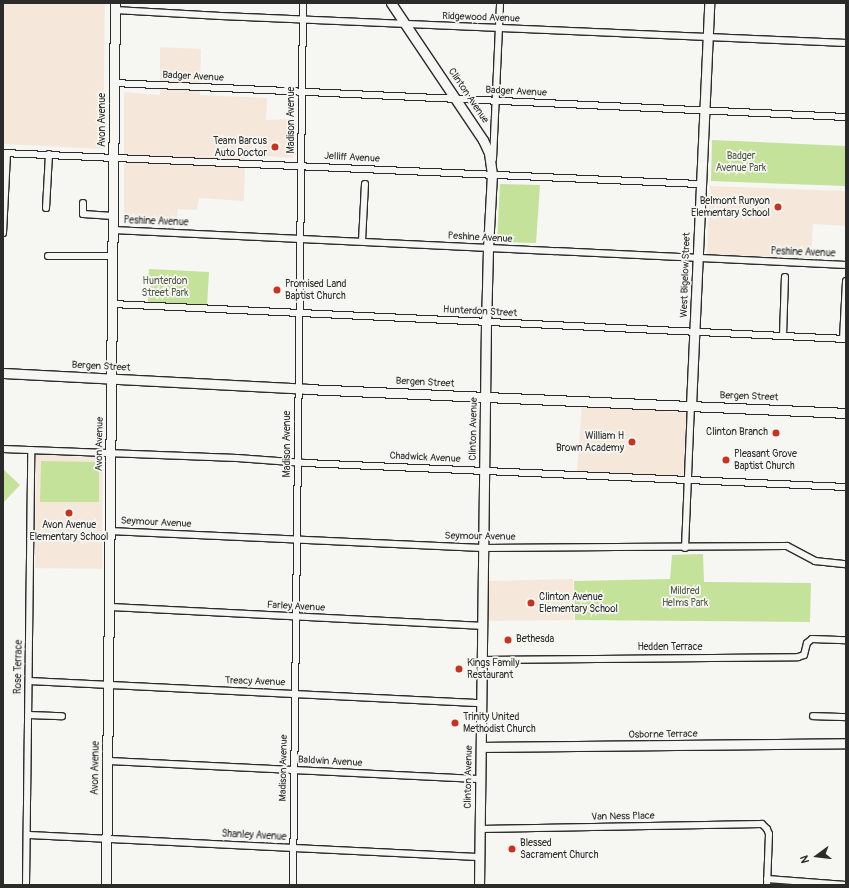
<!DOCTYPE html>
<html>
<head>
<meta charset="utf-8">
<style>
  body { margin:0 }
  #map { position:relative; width:849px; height:888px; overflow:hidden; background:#f6f6f2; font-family:Pangolin,sans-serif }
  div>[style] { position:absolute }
  .built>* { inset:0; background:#f5e8da }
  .green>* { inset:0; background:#c4e299 }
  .roads { filter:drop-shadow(1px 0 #2b2b2b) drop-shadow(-1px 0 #2b2b2b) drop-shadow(0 1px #2b2b2b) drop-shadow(0 -1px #2b2b2b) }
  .street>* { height:6px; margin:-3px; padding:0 3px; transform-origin:3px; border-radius:3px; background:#f6f6f2 }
  .secondary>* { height:9px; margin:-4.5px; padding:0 4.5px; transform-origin:4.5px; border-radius:4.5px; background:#f6f6f2 }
  .dots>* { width:11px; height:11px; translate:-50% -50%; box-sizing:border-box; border:2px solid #f6f6f2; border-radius:50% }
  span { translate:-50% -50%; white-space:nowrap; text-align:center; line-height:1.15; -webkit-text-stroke:3.5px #f6f6f2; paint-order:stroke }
  .street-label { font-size:10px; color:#2b2b2b }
  .poi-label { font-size:10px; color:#2b2b2b }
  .right { translate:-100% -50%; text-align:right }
  .left { translate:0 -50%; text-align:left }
  .park-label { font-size:10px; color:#515946 }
  .frame { position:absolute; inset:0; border:4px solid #2b2b2b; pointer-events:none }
  .north { position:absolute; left:797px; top:836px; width:40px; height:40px; -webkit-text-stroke:3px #f6f6f2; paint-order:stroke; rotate:255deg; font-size:11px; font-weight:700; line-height:16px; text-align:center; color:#2b2b2b }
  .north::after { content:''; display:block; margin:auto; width:14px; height:18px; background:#2b2b2b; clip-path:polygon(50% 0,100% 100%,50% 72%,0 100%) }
</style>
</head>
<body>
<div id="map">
  <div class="built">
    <i style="clip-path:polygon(3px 3px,105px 3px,103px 149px,3px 144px)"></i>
    <i style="clip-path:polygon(160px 47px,201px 49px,200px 95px,267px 98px,266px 120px,294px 119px,293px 158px,245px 155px,244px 201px,199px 198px,197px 210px,178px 209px,176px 225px,124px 224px,124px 92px,160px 95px)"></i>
    <i style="clip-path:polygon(710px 186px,846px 191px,846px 226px,813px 224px,811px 258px,707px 254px)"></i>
    <i style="clip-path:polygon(582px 405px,687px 413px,683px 477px,577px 471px)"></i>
    <i style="clip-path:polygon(36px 454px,103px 458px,102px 569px,35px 568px)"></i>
    <i style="clip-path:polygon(573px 579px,574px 620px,488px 621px,489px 581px)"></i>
  </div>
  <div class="green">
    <i style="clip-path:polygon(712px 140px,846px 146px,846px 186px,711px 181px)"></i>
    <i style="clip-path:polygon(500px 184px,540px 185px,536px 243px,497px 242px)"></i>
    <i style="clip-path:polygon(149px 269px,209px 272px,207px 306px,148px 304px)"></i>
    <i style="clip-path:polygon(41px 461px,99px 462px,99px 502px,40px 502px)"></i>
    <i style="clip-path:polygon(3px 469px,20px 485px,3px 503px)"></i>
    <i style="clip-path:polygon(703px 554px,704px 582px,811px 583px,810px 622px,575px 620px,574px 581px,670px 579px,672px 555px)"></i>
  </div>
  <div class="roads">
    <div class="street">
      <i style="left:115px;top:10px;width:106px;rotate:3.2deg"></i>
      <i style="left:221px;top:16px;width:626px;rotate:2.47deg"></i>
      <i style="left:114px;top:83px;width:733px;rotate:2.66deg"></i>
      <i style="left:3px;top:153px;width:698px;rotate:2.55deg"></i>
      <i style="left:493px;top:159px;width:156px;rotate:-87.4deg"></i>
      <i style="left:83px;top:203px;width:11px;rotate:90deg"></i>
      <i style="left:83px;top:214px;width:30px;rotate:4deg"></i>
      <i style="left:46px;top:208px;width:54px;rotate:-86.8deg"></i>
      <i style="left:113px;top:230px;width:734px;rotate:2.73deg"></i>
      <i style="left:3px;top:233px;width:80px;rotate:-87.1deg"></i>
      <i style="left:362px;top:241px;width:57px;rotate:-87deg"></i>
      <i style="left:48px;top:256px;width:65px"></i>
      <i style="left:112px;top:304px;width:735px;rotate:2.73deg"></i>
      <i style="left:783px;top:336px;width:59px;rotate:-88.1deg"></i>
      <i style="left:843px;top:339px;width:58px;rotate:-87deg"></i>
      <i style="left:3px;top:449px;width:234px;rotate:2.2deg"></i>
      <i style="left:237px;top:458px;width:68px;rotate:4.2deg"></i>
      <i style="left:305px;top:463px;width:542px;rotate:2.54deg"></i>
      <i style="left:109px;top:531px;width:374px;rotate:2.6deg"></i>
      <i style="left:483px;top:548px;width:304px;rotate:-0.4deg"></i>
      <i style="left:787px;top:546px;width:32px;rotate:28deg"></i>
      <i style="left:815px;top:561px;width:31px;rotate:6deg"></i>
      <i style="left:685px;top:548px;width:142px;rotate:-87.6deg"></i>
      <i style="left:109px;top:607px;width:373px;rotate:2.9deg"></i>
      <i style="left:482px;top:660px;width:316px;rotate:-0.5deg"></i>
      <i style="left:798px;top:657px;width:6px;rotate:-18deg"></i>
      <i style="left:804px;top:655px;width:12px;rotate:-76deg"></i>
      <i style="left:807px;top:643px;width:6px;rotate:-39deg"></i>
      <i style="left:812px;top:639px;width:34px;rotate:2deg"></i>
      <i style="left:29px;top:681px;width:453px;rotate:2.8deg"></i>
      <i style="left:29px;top:715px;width:33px;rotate:2deg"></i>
      <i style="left:813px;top:716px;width:33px;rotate:2deg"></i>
      <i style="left:107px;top:761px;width:373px;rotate:2.8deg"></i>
      <i style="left:480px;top:829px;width:282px;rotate:-1deg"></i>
      <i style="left:762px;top:824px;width:7px;rotate:45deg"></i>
      <i style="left:767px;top:829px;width:5px;rotate:68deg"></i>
      <i style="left:769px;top:834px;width:51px;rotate:92.2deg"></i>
      <i style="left:27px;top:835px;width:453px;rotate:2.8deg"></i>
      <i style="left:767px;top:879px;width:79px;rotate:4.3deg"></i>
      <i style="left:26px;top:885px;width:435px;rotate:-89.3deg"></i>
      <i style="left:293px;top:885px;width:882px;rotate:-89.35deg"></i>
    </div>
    <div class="secondary">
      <i style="left:391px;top:3px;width:165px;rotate:56.1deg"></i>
      <i style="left:483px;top:140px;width:14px;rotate:65deg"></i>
      <i style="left:489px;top:153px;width:21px;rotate:82deg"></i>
      <i style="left:492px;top:174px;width:75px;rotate:93.1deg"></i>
      <i style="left:488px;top:249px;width:74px;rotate:91.5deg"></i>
      <i style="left:486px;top:323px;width:562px;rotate:90.71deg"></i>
      <i style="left:3px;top:373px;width:303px;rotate:3deg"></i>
      <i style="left:306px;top:389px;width:541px;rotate:2.54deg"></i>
      <i style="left:691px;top:406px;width:403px;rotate:-87.4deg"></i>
      <i style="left:481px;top:747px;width:365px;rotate:-0.6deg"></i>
      <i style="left:106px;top:885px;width:882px;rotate:-89.42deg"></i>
    </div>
  </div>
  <div class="dots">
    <i style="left:275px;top:147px;background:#c8321e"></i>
    <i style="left:778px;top:207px;background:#c8321e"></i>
    <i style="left:277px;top:290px;background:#c8321e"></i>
    <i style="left:776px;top:433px;background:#c8321e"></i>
    <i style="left:632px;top:442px;background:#c8321e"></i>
    <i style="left:726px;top:460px;background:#c8321e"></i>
    <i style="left:69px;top:513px;background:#c8321e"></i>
    <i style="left:531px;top:603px;background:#c8321e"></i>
    <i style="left:508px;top:640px;background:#c8321e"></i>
    <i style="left:459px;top:669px;background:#c8321e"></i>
    <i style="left:455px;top:723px;background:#c8321e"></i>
    <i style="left:512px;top:849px;background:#c8321e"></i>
  </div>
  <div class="street-label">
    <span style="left:481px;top:18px;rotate:2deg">Ridgewood Avenue</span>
    <span style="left:193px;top:77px;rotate:3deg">Badger Avenue</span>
    <span style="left:516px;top:92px;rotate:3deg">Badger Avenue</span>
    <span style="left:468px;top:96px;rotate:56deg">Clinton Avenue</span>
    <span style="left:103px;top:120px;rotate:-90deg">Avon Avenue</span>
    <span style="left:292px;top:120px;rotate:-90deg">Madison Avenue</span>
    <span style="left:352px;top:158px;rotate:3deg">Jelliff Avenue</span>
    <span style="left:156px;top:222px;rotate:2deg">Peshine Avenue</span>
    <span style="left:480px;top:238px;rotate:3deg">Peshine Avenue</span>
    <span style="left:803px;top:253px;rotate:2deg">Peshine Avenue</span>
    <span style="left:686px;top:275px;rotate:-88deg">West Bigelow Street</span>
    <span style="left:480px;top:312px;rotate:3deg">Hunterdon Street</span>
    <span style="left:101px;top:367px;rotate:3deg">Bergen Street</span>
    <span style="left:425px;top:383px;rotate:3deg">Bergen Street</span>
    <span style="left:749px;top:397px;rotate:2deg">Bergen Street</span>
    <span style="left:474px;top:429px;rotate:-89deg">Clinton Avenue</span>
    <span style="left:100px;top:444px;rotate:-89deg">Avon Avenue</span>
    <span style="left:288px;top:444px;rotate:-90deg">Madison Avenue</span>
    <span style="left:425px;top:458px;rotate:3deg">Chadwick Avenue</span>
    <span style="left:156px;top:523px;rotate:3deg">Seymour Avenue</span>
    <span style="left:480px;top:537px;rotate:1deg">Seymour Avenue</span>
    <span style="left:296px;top:607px;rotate:3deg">Farley Avenue</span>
    <span style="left:670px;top:648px">Hedden Terrace</span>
    <span style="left:19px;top:667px;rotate:-89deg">Rose Terrace</span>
    <span style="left:255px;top:682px;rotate:2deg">Treacy Avenue</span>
    <span style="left:663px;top:735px;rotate:-1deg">Osborne Terrace</span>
    <span style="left:330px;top:762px;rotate:3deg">Baldwin Avenue</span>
    <span style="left:96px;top:768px;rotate:-89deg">Avon Avenue</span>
    <span style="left:284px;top:768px;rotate:-89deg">Madison Avenue</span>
    <span style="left:469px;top:777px;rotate:-89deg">Clinton Avenue</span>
    <span style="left:623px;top:817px;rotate:-1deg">Van Ness Place</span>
    <span style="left:254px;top:836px;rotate:3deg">Shanley Avenue</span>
  </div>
  <div class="poi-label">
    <span class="right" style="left:267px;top:147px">Team Barcus<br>Auto Doctor</span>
    <span class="right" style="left:770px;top:207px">Belmont Runyon<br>Elementary School</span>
    <span class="left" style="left:285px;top:290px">Promised Land<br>Baptist Church</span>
    <span class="right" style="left:768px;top:433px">Clinton Branch</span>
    <span class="right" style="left:624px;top:442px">William H<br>Brown Academy</span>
    <span class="left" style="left:734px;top:460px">Pleasant Grove<br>Baptist Church</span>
    <span style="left:69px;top:531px">Avon Avenue<br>Elementary School</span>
    <span class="left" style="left:539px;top:603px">Clinton Avenue<br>Elementary School</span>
    <span class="left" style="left:516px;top:640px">Bethesda</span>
    <span class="left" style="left:467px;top:669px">Kings Family<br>Restaurant</span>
    <span class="left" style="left:463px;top:723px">Trinity United<br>Methodist Church</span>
    <span class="left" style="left:520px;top:849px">Blessed<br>Sacrament Church</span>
  </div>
  <div class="park-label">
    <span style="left:741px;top:162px">Badger<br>Avenue Park</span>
    <span style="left:165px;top:287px">Hunterdon<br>Street Park</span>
    <span style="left:685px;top:597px">Mildred<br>Helms Park</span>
  </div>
  <div class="frame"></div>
  <div class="north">N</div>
</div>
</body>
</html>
